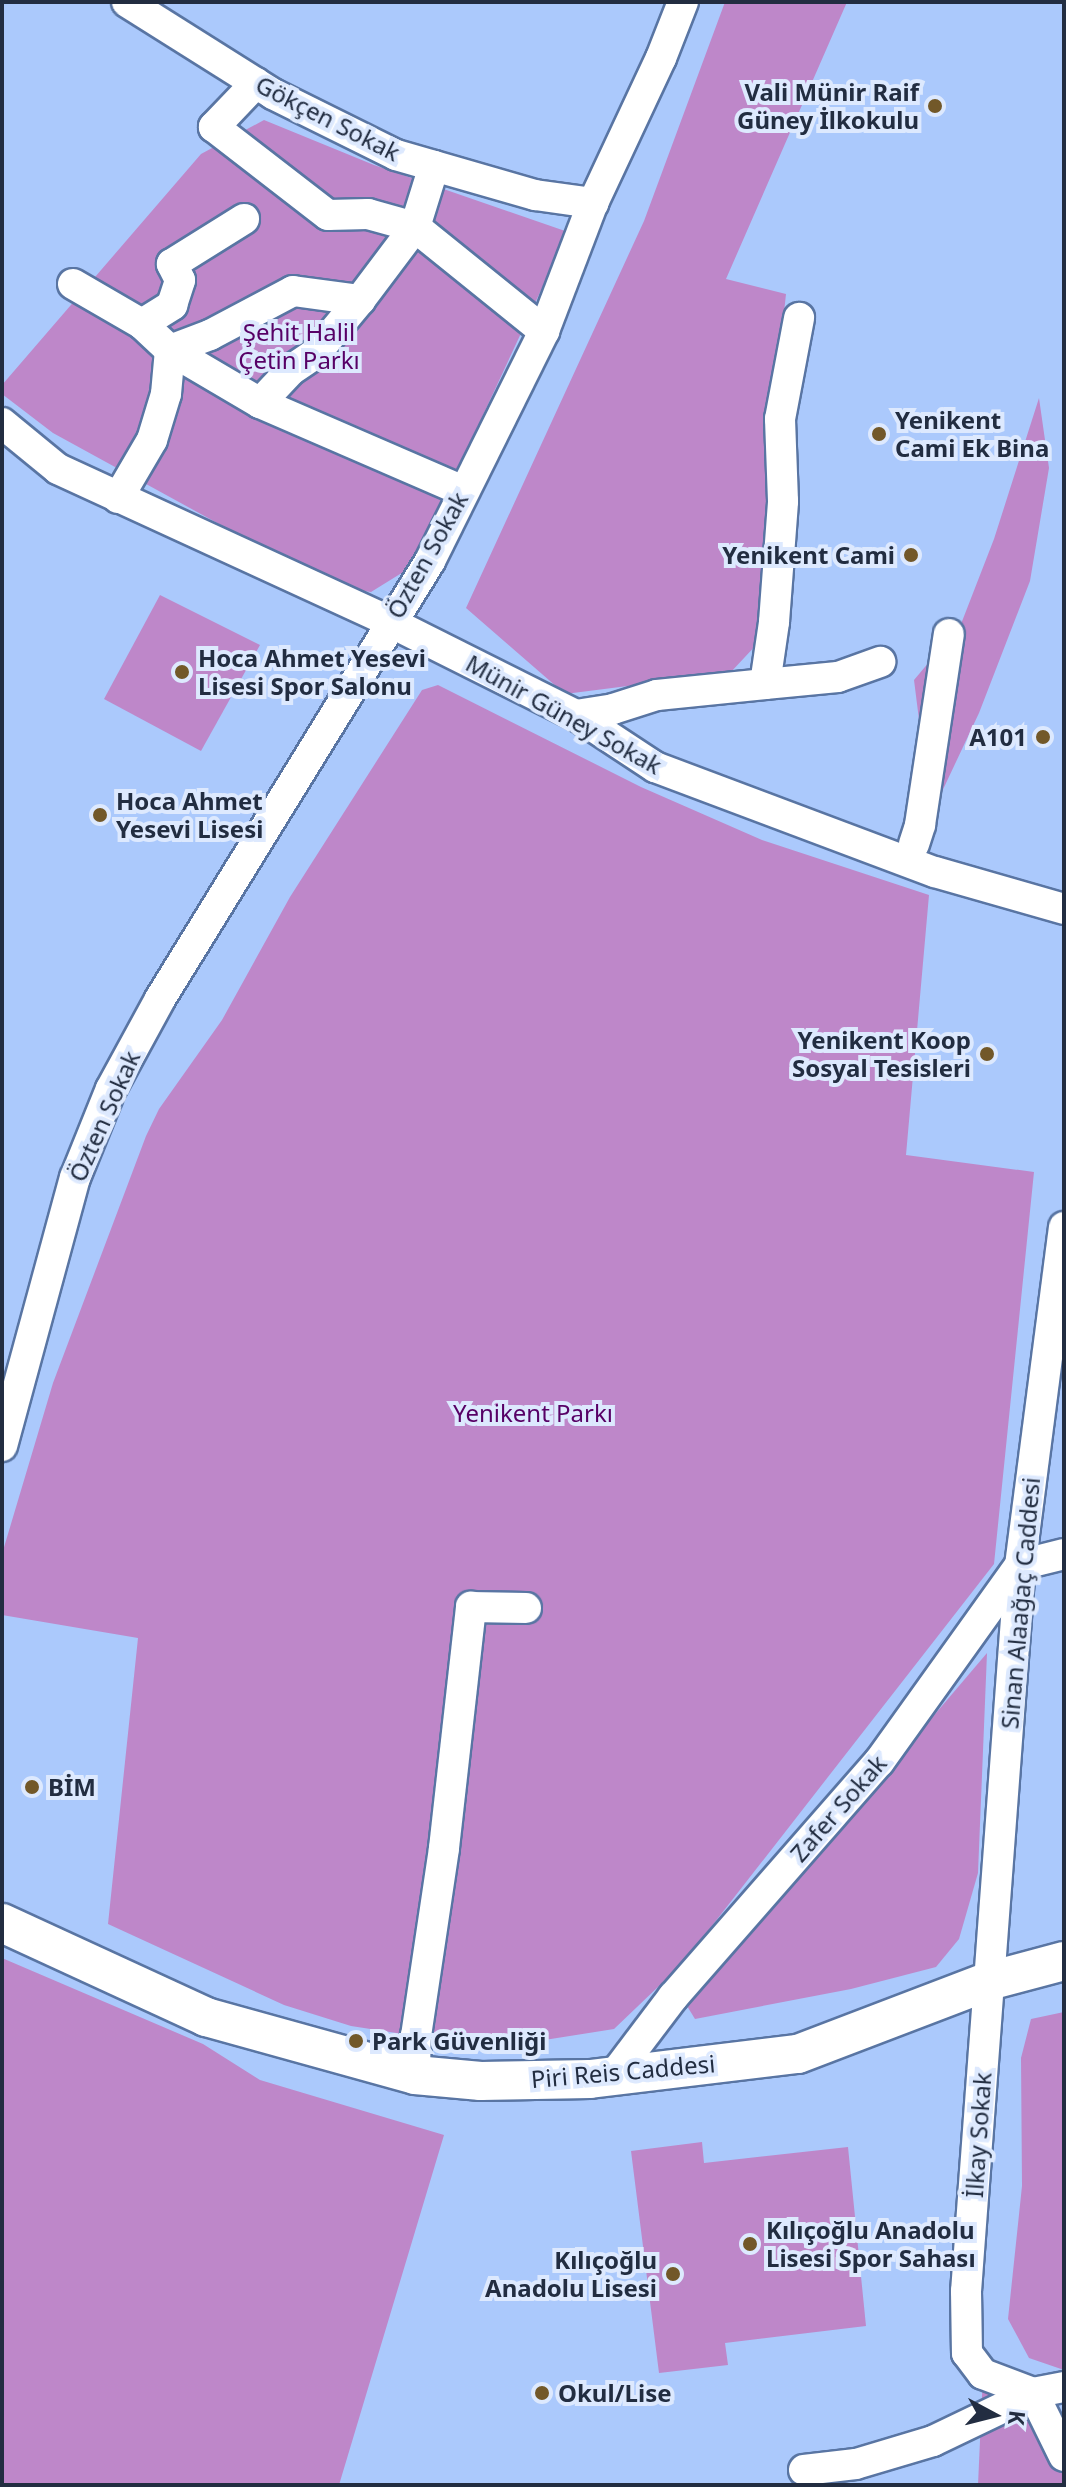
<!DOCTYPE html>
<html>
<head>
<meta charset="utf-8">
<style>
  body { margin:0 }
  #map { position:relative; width:1066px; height:2487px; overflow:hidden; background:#abc9fc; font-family:"Noto Sans",sans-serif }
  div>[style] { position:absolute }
  .green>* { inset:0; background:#be87c9 }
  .roads { filter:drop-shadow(2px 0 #5975a3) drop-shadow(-2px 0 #5975a3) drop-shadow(0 2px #5975a3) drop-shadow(0 -2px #5975a3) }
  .minor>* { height:30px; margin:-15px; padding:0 15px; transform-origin:15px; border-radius:15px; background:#fff }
  .major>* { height:38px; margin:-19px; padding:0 19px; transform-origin:19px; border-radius:19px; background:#fff }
  .dots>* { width:22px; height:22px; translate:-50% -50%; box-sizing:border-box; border:4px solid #dde9fe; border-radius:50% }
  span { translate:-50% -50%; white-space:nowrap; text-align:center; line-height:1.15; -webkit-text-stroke:8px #dde9fe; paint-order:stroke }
  .poi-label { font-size:24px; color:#222d41; font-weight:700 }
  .right { translate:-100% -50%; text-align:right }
  .left { translate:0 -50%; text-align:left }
  .street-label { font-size:24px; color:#222d41 }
  .park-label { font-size:24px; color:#570166 }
  .frame { position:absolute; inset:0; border:4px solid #222d41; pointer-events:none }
  .north { position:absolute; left:954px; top:2375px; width:80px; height:80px; -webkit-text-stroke:6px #dde9fe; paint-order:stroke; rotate:97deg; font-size:22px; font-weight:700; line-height:32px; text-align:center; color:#222d41 }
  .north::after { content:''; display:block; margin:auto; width:28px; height:36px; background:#222d41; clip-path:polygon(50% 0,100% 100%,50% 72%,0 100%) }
</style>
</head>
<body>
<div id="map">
  <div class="green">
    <i style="clip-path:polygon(725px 2px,847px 2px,726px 279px,786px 294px,770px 441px,779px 501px,759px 642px,730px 673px,565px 694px,466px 608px,644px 221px)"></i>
    <i style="clip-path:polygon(264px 120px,374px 165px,568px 232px,413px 566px,371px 592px,334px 587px,53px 433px,2px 394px,2px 385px,201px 154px)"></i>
    <i style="clip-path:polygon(1039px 398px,1049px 468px,1030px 581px,979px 713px,931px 815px,914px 680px,961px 624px,994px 539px)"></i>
    <i style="clip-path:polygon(160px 595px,260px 645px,201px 751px,104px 699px)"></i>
    <i style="clip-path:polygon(438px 685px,641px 787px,762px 840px,929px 895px,906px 1155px,1034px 1172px,994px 1564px,683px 1963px,614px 2029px,494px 2048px,351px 2026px,284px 2005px,108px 1924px,138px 1638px,2px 1615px,2px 1554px,53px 1383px,146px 1136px,159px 1109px,222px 1020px,290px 897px,422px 690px)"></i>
    <i style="clip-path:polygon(987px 1653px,978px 1873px,959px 1939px,936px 1967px,851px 1989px,695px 2019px,687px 2006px)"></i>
    <i style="clip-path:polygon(2px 1958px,203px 2044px,260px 2080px,444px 2135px,339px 2485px,2px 2485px)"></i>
    <i style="clip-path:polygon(1064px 2012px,1064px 2370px,1029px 2358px,1008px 2319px,1022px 2186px,1021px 2058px,1031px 2019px)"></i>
    <i style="clip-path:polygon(702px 2142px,704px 2163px,848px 2147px,866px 2326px,725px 2343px,728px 2365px,659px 2373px,631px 2151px)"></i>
    <i style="clip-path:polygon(983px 2374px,1033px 2393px,1064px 2456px,1064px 2485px,978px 2485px)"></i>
  </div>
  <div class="roads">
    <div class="minor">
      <i style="left:127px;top:2px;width:173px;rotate:32.2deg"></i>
      <i style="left:273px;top:94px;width:137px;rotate:26.4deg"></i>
      <i style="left:396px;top:155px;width:145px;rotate:16.1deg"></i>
      <i style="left:535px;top:195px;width:59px;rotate:7.9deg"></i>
      <i style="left:256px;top:83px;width:61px;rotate:133.7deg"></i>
      <i style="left:214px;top:127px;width:144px;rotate:37.7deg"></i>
      <i style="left:328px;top:215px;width:40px;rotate:-1.4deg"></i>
      <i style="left:368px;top:214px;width:49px;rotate:15.5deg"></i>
      <i style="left:415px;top:227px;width:166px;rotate:38.9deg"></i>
      <i style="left:73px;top:284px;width:80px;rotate:30.1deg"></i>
      <i style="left:142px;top:324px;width:36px;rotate:-32deg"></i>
      <i style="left:172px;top:305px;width:26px;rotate:-72deg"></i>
      <i style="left:180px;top:280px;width:18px;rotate:-117deg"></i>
      <i style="left:172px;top:264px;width:85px;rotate:-32deg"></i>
      <i style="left:142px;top:324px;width:38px;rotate:43deg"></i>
      <i style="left:170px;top:350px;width:104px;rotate:30.5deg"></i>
      <i style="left:260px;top:403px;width:45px;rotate:-46.8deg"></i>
      <i style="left:291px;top:370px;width:30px;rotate:-34deg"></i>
      <i style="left:316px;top:353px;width:69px;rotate:-50.3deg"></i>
      <i style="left:260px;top:403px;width:221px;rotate:23.4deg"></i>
      <i style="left:2px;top:423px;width:72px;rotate:39.4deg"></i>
      <i style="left:58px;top:469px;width:366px;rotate:24.7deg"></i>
      <i style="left:390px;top:622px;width:208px;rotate:26.6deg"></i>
      <i style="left:576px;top:715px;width:95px;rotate:33.4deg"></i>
      <i style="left:655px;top:767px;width:299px;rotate:20.6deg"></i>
      <i style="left:935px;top:872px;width:134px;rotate:16deg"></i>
      <i style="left:118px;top:498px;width:67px;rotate:-59.6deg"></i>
      <i style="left:152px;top:440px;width:48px;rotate:-73.1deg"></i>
      <i style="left:166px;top:394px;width:44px;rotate:-84.8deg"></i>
      <i style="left:170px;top:350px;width:43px;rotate:-20.6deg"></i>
      <i style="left:210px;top:335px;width:94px;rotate:-27.9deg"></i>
      <i style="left:293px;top:291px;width:68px;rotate:7.7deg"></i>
      <i style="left:360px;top:300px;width:91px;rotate:-53deg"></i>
      <i style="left:415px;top:227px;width:64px;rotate:-72.7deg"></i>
      <i style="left:765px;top:684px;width:73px;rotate:-5.5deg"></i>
      <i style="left:838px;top:677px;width:45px;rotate:-19.7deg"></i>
      <i style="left:576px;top:715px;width:37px;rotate:-9deg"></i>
      <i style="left:613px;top:709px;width:46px;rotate:-17.7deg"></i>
      <i style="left:657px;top:695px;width:109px;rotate:-5.8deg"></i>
      <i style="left:765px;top:684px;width:63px;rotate:-81.7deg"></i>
      <i style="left:774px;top:622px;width:121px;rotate:-85.7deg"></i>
      <i style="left:783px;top:501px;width:82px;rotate:-92.1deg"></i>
      <i style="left:780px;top:419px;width:103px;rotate:-79.3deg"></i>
      <i style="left:914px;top:844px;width:20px;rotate:-72deg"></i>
      <i style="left:920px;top:825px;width:193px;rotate:-81.4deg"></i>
      <i style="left:1064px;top:1227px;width:341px;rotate:97.4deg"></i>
      <i style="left:1020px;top:1565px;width:728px;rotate:94.25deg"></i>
      <i style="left:966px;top:2291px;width:62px;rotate:89.1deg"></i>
      <i style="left:967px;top:2353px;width:26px;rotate:53deg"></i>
      <i style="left:983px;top:2374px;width:53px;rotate:20.8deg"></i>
      <i style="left:1033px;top:2393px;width:32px;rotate:-11deg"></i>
      <i style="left:2px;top:1446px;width:278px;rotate:-74.8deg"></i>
      <i style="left:75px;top:1178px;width:96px;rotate:-68deg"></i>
      <i style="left:111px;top:1089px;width:102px;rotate:-61.4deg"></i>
      <i style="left:160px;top:999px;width:515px;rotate:-58.35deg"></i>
      <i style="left:430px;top:561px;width:257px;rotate:-63.6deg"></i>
      <i style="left:544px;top:331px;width:137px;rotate:-69.1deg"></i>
      <i style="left:593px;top:203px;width:160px;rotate:-64.9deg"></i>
      <i style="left:661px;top:58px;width:60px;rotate:-68.6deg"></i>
      <i style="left:415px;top:2075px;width:39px;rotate:-89deg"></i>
      <i style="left:416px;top:2036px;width:190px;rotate:-81.5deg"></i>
      <i style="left:444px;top:1848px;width:243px;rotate:-83.6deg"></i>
      <i style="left:471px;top:1607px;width:55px;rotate:1deg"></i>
      <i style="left:614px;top:2075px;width:98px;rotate:-52.9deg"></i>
      <i style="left:673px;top:1997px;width:313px;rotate:-48.8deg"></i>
      <i style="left:879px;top:1762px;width:242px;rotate:-54.4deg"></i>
      <i style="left:1020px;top:1565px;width:45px;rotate:-14deg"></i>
      <i style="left:804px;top:2470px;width:52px;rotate:-6.6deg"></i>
      <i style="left:856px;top:2464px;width:80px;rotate:-16.6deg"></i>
      <i style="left:933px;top:2441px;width:111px;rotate:-25.6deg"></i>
      <i style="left:1033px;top:2393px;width:70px;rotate:63.8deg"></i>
    </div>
    <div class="major">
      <i style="left:2px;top:1923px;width:225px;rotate:24.7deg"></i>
      <i style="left:206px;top:2017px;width:217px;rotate:15.5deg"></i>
      <i style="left:415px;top:2075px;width:66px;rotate:5.2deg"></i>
      <i style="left:481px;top:2081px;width:109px;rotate:-1.1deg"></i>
      <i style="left:590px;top:2079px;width:209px;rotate:-6.9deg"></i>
      <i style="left:798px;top:2054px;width:204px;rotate:-20.9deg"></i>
      <i style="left:989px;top:1981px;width:78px;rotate:-14.9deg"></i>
    </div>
  </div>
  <div class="dots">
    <i style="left:935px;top:106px;background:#725829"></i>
    <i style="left:879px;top:434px;background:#725829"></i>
    <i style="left:911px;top:555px;background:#725829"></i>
    <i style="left:182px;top:672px;background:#725829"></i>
    <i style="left:1043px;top:737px;background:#725829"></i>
    <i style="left:100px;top:815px;background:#725829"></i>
    <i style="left:987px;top:1054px;background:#725829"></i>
    <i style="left:32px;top:1787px;background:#725829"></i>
    <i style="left:356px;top:2041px;background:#725829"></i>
    <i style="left:750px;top:2244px;background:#725829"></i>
    <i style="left:673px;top:2274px;background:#725829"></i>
    <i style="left:542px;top:2393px;background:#725829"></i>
  </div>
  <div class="poi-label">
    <span class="right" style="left:919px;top:106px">Vali Münir Raif<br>Güney İlkokulu</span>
    <span class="left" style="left:895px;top:434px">Yenikent<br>Cami Ek Bina</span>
    <span class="right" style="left:895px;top:555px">Yenikent Cami</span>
    <span class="left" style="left:198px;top:672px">Hoca Ahmet Yesevi<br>Lisesi Spor Salonu</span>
    <span class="right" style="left:1027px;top:737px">A101</span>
    <span class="left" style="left:116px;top:815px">Hoca Ahmet<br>Yesevi Lisesi</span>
    <span class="right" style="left:971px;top:1054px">Yenikent Koop<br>Sosyal Tesisleri</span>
    <span class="left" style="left:48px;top:1787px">BİM</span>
    <span class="left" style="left:372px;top:2041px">Park Güvenliği</span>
    <span class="left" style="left:766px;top:2244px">Kılıçoğlu Anadolu<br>Lisesi Spor Sahası</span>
    <span class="right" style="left:657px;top:2274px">Kılıçoğlu<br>Anadolu Lisesi</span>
    <span class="left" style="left:558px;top:2393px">Okul/Lise</span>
  </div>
  <div class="street-label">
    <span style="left:328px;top:118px;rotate:27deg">Gökçen Sokak</span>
    <span style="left:427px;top:555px;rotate:-61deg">Özten Sokak</span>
    <span style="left:564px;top:714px;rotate:29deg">Münir Güney Sokak</span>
    <span style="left:104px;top:1116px;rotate:-66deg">Özten Sokak</span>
    <span style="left:1020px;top:1603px;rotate:-85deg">Sinan Alaağaç Caddesi</span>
    <span style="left:838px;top:1808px;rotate:-49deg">Zafer Sokak</span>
    <span style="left:623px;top:2071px;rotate:-5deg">Piri Reis Caddesi</span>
    <span style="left:978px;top:2135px;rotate:-86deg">İlkay Sokak</span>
  </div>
  <div class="park-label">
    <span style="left:299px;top:346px">Şehit Halil<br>Çetin Parkı</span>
    <span style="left:533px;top:1413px">Yenikent Parkı</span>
  </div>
  <div class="frame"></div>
  <div class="north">K</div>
</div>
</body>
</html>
